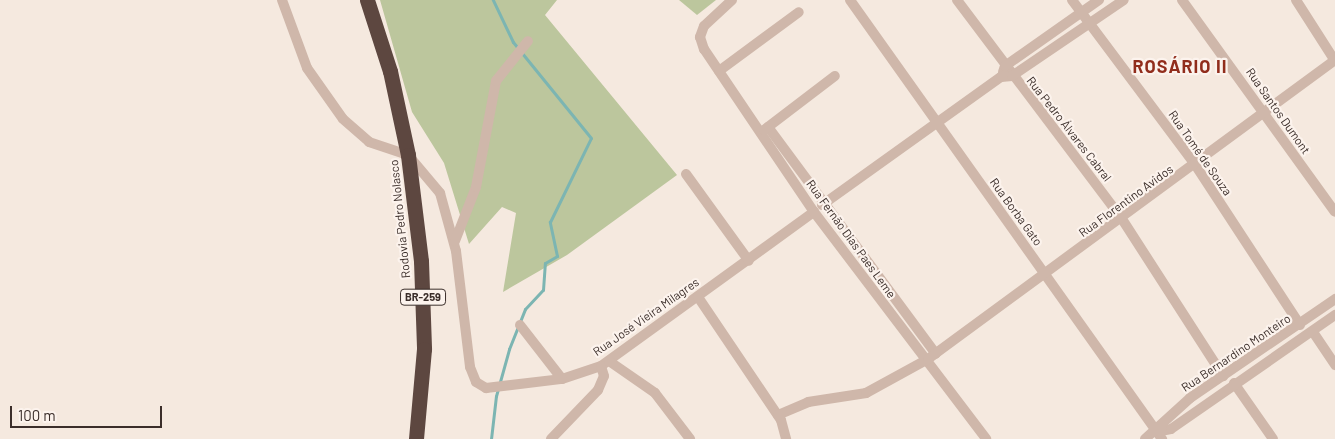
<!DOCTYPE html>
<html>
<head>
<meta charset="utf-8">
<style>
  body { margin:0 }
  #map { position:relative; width:1335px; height:439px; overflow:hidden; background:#f5e9df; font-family:Barlow,sans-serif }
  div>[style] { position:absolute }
  .green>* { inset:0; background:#bcc69d }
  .stream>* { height:3px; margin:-1.5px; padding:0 1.5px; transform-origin:1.5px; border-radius:1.5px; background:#7cb5b2 }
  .street>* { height:10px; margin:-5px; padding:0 5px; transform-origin:5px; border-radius:5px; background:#cfb7aa }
  .highway>* { height:15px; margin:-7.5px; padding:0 7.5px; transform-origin:7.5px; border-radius:7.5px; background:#5d4740 }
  span { translate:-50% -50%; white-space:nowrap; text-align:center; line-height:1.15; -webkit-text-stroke:4.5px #fcf3ed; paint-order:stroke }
  .shield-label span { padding:1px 4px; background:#fcf3ed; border:1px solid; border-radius:4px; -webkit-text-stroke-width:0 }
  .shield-label { font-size:11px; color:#3b2e2a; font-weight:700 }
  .street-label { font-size:12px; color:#3b2e2a }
  .district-label { font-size:18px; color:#912d1c; font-weight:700; letter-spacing:1px }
  .scale { position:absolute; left:10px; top:406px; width:152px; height:22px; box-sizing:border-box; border:2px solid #3b2e2a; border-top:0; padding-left:6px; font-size:15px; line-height:18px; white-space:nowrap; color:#3b2e2a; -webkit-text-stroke:4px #fcf3ed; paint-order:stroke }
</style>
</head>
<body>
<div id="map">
  <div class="green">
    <i style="clip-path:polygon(380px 0,557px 0,545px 15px,677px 175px,567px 255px,503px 292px,516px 213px,502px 207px,469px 244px,444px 163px,412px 112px)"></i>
    <i style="clip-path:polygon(679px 0,716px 0,697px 15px)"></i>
  </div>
  <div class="stream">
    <i style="left:491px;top:439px;width:43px;rotate:-83.4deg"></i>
    <i style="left:496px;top:396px;width:49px;rotate:-74.5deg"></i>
    <i style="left:509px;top:349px;width:43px;rotate:-68.2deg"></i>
    <i style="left:525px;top:309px;width:26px;rotate:-47deg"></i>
    <i style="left:543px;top:290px;width:27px;rotate:-86deg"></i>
    <i style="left:545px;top:263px;width:14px;rotate:-30deg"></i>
    <i style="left:557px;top:256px;width:35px;rotate:-102deg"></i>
    <i style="left:550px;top:222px;width:93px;rotate:-64deg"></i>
    <i style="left:591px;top:138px;width:124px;rotate:-129.1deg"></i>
    <i style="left:513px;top:42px;width:47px;rotate:-115.5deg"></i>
  </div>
  <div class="street">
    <i style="left:282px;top:0;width:72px;rotate:69.8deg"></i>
    <i style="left:307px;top:68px;width:62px;rotate:54.8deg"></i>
    <i style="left:343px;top:119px;width:35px;rotate:41deg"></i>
    <i style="left:369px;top:142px;width:41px;rotate:18.4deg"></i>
    <i style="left:408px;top:155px;width:50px;rotate:49.9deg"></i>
    <i style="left:440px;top:193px;width:60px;rotate:74.6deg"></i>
    <i style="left:456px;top:251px;width:117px;rotate:83.1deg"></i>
    <i style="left:470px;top:367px;width:16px;rotate:68deg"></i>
    <i style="left:476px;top:382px;width:12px;rotate:31deg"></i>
    <i style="left:486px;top:388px;width:77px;rotate:-6.8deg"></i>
    <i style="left:562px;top:379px;width:41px;rotate:-18.4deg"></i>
    <i style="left:601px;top:366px;width:263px;rotate:-35.9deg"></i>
    <i style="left:732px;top:0;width:38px;rotate:137deg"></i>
    <i style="left:704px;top:26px;width:12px;rotate:110deg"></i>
    <i style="left:700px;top:37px;width:13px;rotate:72deg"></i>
    <i style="left:704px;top:49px;width:197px;rotate:56deg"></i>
    <i style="left:814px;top:212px;width:285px;rotate:52.8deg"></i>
    <i style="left:850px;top:0;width:539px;rotate:54.6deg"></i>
    <i style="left:957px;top:0;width:274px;rotate:53deg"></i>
    <i style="left:1122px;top:219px;width:187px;rotate:57.2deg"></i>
    <i style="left:1072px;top:0;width:207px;rotate:53.2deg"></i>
    <i style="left:1196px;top:166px;width:190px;rotate:56.8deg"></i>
    <i style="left:1182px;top:0;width:261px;rotate:54.2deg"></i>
    <i style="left:1296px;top:0;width:72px;rotate:57.4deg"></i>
    <i style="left:719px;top:71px;width:99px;rotate:-36.4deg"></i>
    <i style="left:1003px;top:72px;width:6px;rotate:-72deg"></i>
    <i style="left:1005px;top:66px;width:115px;rotate:-35.1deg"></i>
    <i style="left:768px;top:127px;width:282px;rotate:53.5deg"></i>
    <i style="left:764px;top:130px;width:89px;rotate:-37.3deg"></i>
    <i style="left:686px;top:174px;width:107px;rotate:54.1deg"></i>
    <i style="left:822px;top:205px;width:220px;rotate:-35.6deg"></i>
    <i style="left:1001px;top:77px;width:11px;rotate:-5deg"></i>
    <i style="left:1012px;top:76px;width:135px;rotate:-34.2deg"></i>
    <i style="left:455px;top:241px;width:58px;rotate:-68.7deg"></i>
    <i style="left:476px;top:187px;width:108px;rotate:-79.3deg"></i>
    <i style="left:496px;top:81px;width:51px;rotate:-51.3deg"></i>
    <i style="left:698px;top:297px;width:148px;rotate:56deg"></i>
    <i style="left:781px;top:420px;width:20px;rotate:75deg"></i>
    <i style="left:520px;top:325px;width:68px;rotate:52.1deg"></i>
    <i style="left:1313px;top:332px;width:40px;rotate:56deg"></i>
    <i style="left:609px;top:361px;width:56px;rotate:34.8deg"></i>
    <i style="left:655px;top:393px;width:58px;rotate:52.7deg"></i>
    <i style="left:1234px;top:383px;width:68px;rotate:55.1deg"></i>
    <i style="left:778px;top:415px;width:33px;rotate:-23deg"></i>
    <i style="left:808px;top:402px;width:59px;rotate:-8.8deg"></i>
    <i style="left:866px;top:393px;width:71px;rotate:-28.7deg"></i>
    <i style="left:928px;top:359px;width:505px;rotate:-36.3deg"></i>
    <i style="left:1156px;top:432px;width:15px;rotate:-11deg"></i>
    <i style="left:1171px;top:429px;width:200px;rotate:-34.8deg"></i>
    <i style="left:551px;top:439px;width:68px;rotate:-46.2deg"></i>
    <i style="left:598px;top:390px;width:15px;rotate:-67deg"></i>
    <i style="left:604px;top:376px;width:10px;rotate:-107deg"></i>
    <i style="left:1145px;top:439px;width:61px;rotate:-42.3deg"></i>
    <i style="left:1190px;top:398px;width:176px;rotate:-34.3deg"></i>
  </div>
  <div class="highway">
    <i style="left:367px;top:0;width:75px;rotate:72.1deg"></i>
    <i style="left:390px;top:71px;width:86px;rotate:77.9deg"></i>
    <i style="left:408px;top:155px;width:107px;rotate:83deg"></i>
    <i style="left:421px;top:261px;width:88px;rotate:88deg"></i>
    <i style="left:424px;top:349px;width:90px;rotate:95.1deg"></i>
  </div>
  <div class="shield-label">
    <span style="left:423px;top:297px">BR-259</span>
  </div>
  <div class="street-label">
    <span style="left:1278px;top:111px;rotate:55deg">Rua Santos Dumont</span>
    <span style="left:1069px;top:129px;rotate:52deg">Rua Pedro Álvares Cabral</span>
    <span style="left:1200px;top:153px;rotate:55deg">Rua Tomé de Souza</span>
    <span style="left:1126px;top:201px;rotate:-36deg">Rua Florentino Avidos</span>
    <span style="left:1016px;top:212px;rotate:54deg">Rua Borba Gato</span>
    <span style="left:400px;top:219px;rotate:-96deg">Rodovia Pedro Nolasco</span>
    <span style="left:851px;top:239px;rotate:54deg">Rua Fernão Dias Paes Leme</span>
    <span style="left:646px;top:317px;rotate:-35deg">Rua José Vieira Milagres</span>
    <span style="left:1236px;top:353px;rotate:-34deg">Rua Bernardino Monteiro</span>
  </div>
  <div class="district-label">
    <span style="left:1180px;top:66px">ROSÁRIO II</span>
  </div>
  <div class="scale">100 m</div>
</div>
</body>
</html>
